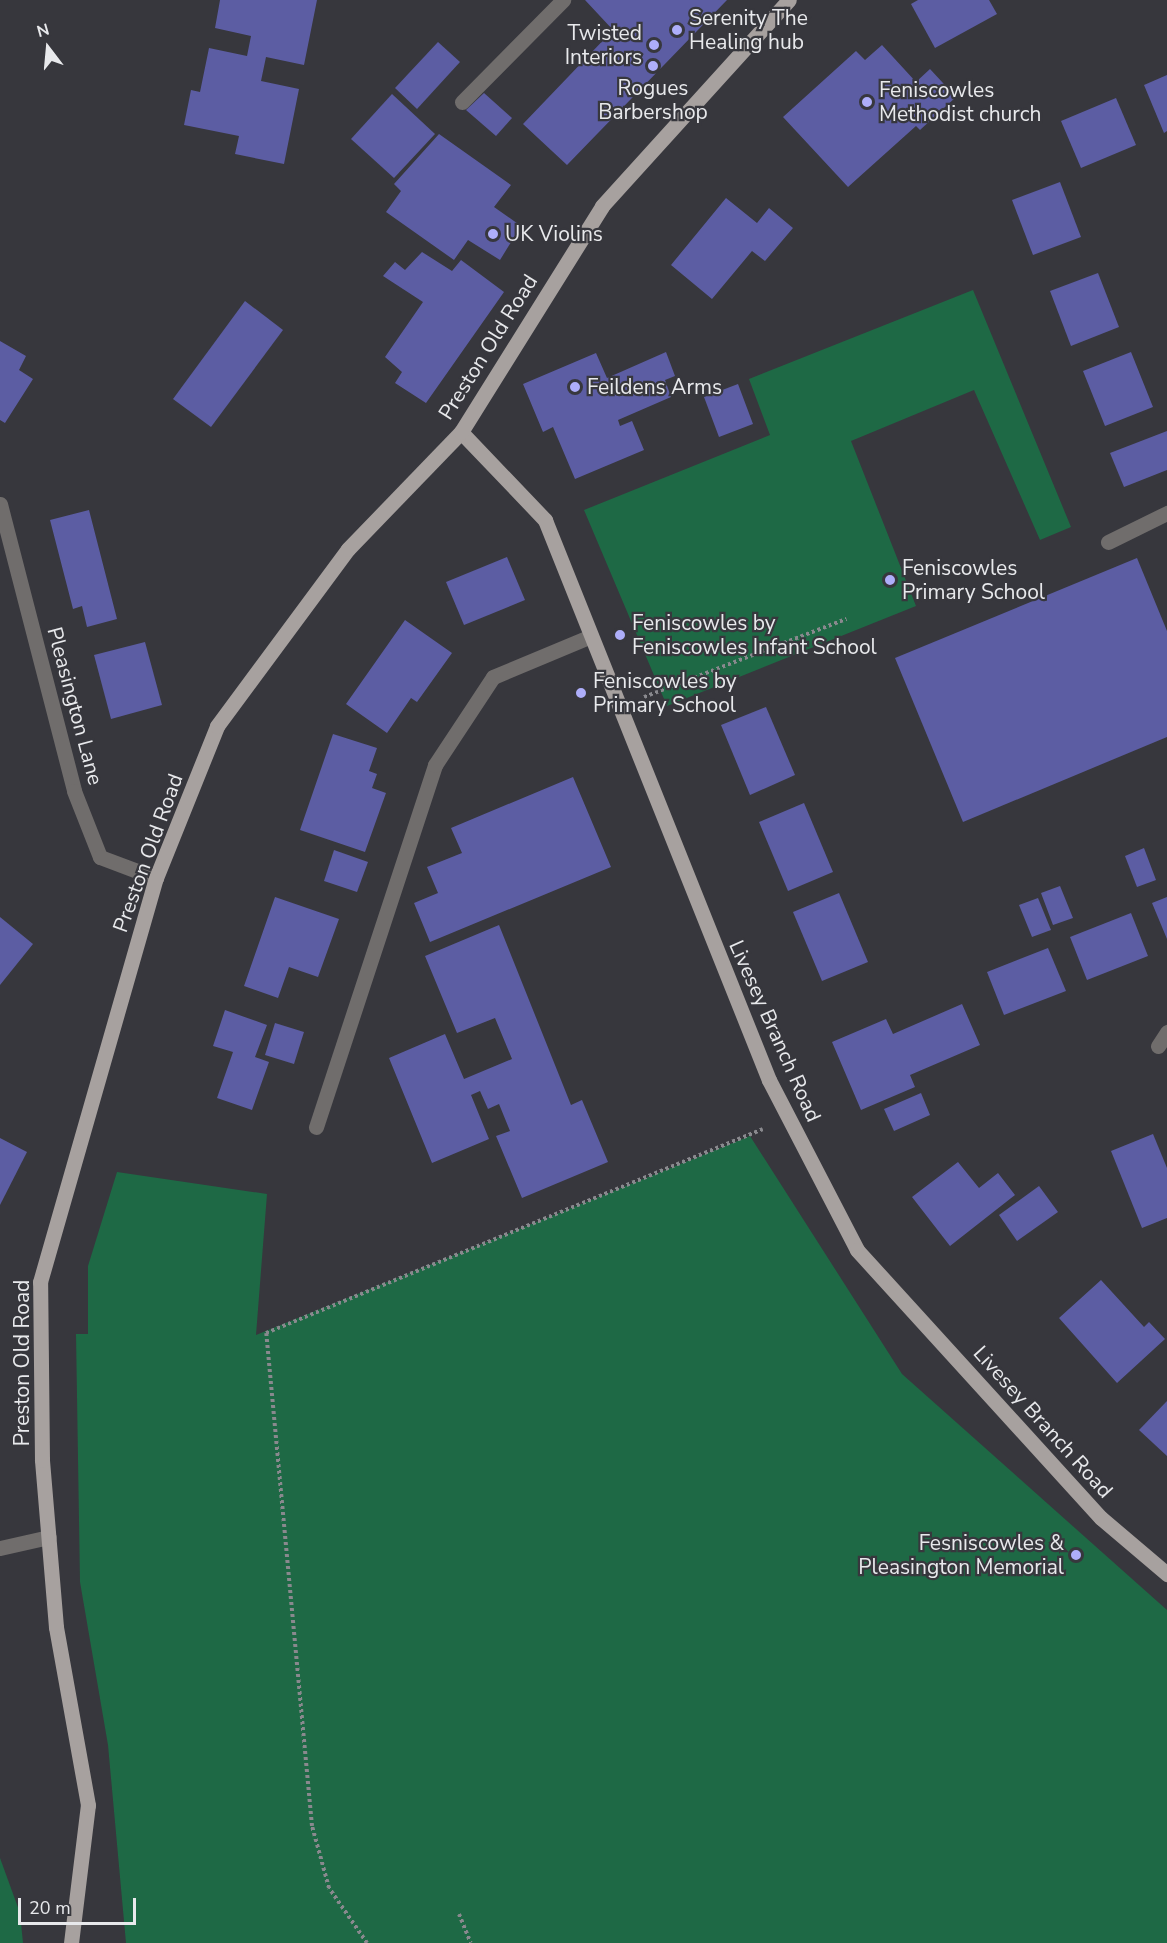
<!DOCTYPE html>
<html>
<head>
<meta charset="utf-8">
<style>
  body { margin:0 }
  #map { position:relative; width:1167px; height:1943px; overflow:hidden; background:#37373d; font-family:"Nunito Sans",sans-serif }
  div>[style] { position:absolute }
  .green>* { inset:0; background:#1e6945 }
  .building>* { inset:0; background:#5c5da3 }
  .path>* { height:4px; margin-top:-2px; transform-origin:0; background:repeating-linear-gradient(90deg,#89898e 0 3px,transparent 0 6px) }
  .minor>* { height:15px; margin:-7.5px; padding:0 7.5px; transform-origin:7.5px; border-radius:7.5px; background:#706d6c }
  .major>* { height:15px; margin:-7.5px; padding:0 7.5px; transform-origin:7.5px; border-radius:7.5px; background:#a7a19f }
  .dots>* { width:16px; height:16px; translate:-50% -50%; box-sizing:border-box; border:3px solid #37373d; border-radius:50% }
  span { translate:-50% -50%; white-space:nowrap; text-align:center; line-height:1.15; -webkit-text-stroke:4.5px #37373d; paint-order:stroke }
  .poi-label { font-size:21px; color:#e8e9ec }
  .left { translate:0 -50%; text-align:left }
  .right { translate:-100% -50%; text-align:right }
  .street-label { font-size:21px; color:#e8e9ec }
  .north { position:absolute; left:18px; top:18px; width:60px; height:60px; -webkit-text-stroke:4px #37373d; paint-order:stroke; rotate:344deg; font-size:16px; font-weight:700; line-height:24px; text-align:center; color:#e8e9ec }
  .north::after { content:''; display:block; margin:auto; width:21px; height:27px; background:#e8e9ec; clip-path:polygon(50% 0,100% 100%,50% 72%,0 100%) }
  .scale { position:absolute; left:18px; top:1898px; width:118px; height:27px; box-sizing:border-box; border:3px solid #e8e9ec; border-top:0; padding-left:8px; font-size:18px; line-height:21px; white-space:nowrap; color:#e8e9ec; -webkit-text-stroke:4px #37373d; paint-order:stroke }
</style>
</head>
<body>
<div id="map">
  <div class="green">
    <i style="clip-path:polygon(973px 290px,1071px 527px,1040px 540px,974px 390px,851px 441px,916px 606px,667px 706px,584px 510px,770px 435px,749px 379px)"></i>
    <i style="clip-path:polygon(750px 1136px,902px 1374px,1167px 1610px,1167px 1943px,126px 1943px,108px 1745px,80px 1582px,76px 1334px,88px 1334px,88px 1266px,117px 1172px,267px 1194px,256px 1335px)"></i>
    <i style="clip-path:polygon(0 1858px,20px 1913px,23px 1943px,0 1943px)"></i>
  </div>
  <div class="building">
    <i style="clip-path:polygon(220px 0,317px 0,304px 65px,266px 57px,261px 81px,299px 89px,284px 164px,235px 154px,239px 136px,184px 125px,191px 90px,200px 92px,209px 48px,247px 56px,251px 36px,215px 28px)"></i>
    <i style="clip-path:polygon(585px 0,727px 0,567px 165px,523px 124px,613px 30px)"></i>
    <i style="clip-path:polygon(918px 0,989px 0,997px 14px,935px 48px,911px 4px)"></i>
    <i style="clip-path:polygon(438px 42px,460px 62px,417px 109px,395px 88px)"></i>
    <i style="clip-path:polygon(882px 45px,916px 82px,930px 69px,956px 97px,920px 130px,916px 126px,848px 187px,783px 117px,856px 51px,865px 60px)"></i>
    <i style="clip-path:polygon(1167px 75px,1167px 131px,1164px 133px,1144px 85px)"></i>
    <i style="clip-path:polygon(484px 93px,512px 118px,496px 136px,466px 110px)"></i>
    <i style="clip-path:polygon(392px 94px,435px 134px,394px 178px,351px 139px)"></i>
    <i style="clip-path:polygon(1116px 98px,1136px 145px,1081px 168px,1061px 121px)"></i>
    <i style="clip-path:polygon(439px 134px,511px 185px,494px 207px,521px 226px,500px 260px,468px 240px,454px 260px,386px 212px,401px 191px,394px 184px)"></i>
    <i style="clip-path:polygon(1060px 182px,1081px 237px,1033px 255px,1012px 200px)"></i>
    <i style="clip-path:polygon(726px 198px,757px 223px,769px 208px,793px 228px,765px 261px,752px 251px,712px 299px,671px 265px)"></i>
    <i style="clip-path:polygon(422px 252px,452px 271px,461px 260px,504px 292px,426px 403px,395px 383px,402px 372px,385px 357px,423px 302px,383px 276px,395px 262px,405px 270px)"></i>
    <i style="clip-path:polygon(1098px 273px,1119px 327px,1071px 346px,1050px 291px)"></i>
    <i style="clip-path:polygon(245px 301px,283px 330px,211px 427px,173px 399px)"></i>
    <i style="clip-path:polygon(0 341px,26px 356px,19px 370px,33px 379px,5px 423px,0 420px)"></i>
    <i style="clip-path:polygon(666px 352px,675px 376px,665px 380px,671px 397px,618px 420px,620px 426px,632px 421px,644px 450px,575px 479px,553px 427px,543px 432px,523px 384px,596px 353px,607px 378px)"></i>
    <i style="clip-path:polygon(1131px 352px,1153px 407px,1105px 426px,1083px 371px)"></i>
    <i style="clip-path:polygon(738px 384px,753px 424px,719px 437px,704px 397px)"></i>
    <i style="clip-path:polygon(1167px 431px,1167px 470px,1124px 487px,1110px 453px)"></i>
    <i style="clip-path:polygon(89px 510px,117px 619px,87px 627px,82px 606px,73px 609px,50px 520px)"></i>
    <i style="clip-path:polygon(507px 557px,525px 600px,464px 625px,446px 582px)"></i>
    <i style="clip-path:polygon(1137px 558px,1167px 631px,1167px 737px,963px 822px,895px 658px)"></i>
    <i style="clip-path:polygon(405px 620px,452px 653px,417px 702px,411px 698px,387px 733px,346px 704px)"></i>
    <i style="clip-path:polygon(145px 642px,162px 705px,111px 719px,94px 655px)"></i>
    <i style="clip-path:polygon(766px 707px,795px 775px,750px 795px,721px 725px)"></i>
    <i style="clip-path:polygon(333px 734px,377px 748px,369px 771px,377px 774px,372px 788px,386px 793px,365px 852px,300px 830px)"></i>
    <i style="clip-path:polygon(573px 777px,611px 867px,430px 942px,414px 903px,438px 893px,427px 867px,462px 853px,451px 828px)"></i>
    <i style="clip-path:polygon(804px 803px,833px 872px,788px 891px,759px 822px)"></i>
    <i style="clip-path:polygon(1144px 848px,1156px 880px,1137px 887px,1125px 856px)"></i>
    <i style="clip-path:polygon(334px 850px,368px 862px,357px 892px,324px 881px)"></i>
    <i style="clip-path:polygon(1060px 886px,1073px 918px,1053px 925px,1041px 893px)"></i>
    <i style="clip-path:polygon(839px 893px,868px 962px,822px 981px,793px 912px)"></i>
    <i style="clip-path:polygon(275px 897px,339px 919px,318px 977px,289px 967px,278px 998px,244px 986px)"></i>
    <i style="clip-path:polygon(1167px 897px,1167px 939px,1152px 903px)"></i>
    <i style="clip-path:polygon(1038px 898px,1051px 930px,1032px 937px,1019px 905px)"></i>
    <i style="clip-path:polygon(1131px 913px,1148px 956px,1087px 980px,1070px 937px)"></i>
    <i style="clip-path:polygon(0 917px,33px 944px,0 985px)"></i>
    <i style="clip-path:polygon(499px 925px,571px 1105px,582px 1100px,608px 1162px,522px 1198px,496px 1136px,510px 1131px,499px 1104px,488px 1109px,480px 1091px,471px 1095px,489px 1139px,432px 1163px,389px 1058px,445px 1034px,464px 1079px,512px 1059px,495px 1018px,457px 1033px,425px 956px)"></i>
    <i style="clip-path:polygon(1048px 948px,1066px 991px,1004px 1015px,987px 972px)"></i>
    <i style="clip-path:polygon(962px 1004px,980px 1045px,910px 1075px,915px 1087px,861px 1110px,832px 1042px,886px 1019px,893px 1034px)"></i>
    <i style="clip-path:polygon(225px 1010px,267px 1025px,255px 1057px,269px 1062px,252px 1110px,217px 1098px,233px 1052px,213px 1046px)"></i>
    <i style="clip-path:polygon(275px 1023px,304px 1032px,294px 1064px,265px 1055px)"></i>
    <i style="clip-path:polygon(921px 1093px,930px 1115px,894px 1131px,884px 1109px)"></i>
    <i style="clip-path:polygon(1153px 1134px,1167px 1168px,1167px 1218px,1142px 1228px,1111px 1151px)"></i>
    <i style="clip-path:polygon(0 1138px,27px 1152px,0 1205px)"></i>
    <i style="clip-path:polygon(958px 1162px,979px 1188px,998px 1173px,1015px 1195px,950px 1246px,912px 1197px)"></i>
    <i style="clip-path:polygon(1039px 1186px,1058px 1212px,1017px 1241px,999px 1215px)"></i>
    <i style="clip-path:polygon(1101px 1280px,1144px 1327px,1149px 1322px,1165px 1339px,1117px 1383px,1059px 1318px)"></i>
    <i style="clip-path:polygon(1167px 1401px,1167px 1456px,1139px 1430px)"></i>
  </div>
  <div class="path">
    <i style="left:644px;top:697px;width:217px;rotate:-21.1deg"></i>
    <i style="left:459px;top:1914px;width:31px;rotate:68deg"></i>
    <i style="left:367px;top:1943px;width:67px;rotate:-124.6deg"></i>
    <i style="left:329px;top:1888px;width:64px;rotate:-105.3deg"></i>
    <i style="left:312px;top:1826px;width:495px;rotate:-95.3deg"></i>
    <i style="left:266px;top:1333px;width:537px;rotate:-22.32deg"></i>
  </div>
  <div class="minor">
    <i style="left:462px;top:102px;width:144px;rotate:-45.3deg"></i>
    <i style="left:0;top:504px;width:296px;rotate:75.5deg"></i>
    <i style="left:74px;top:791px;width:71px;rotate:68.5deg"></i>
    <i style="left:100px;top:857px;width:60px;rotate:20.6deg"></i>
    <i style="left:1108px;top:542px;width:66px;rotate:-26.2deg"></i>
    <i style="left:1158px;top:1046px;width:17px;rotate:-57deg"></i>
    <i style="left:316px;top:1127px;width:381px;rotate:-71.8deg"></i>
    <i style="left:435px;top:765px;width:105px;rotate:-56.6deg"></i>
    <i style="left:493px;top:677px;width:106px;rotate:-22.7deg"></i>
    <i style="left:0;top:1548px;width:50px;rotate:-12.7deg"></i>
  </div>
  <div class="major">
    <i style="left:461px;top:432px;width:122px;rotate:46.3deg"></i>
    <i style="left:545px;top:520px;width:603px;rotate:68.2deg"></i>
    <i style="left:769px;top:1080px;width:191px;rotate:62.6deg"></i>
    <i style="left:857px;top:1250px;width:362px;rotate:47.7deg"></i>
    <i style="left:1101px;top:1518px;width:87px;rotate:40.3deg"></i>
    <i style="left:71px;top:1943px;width:139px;rotate:-83deg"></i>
    <i style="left:88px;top:1805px;width:181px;rotate:-100.2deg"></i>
    <i style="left:56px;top:1627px;width:168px;rotate:-94.8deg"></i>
    <i style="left:42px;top:1460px;width:178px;rotate:-90.6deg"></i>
    <i style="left:40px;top:1282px;width:420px;rotate:-74deg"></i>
    <i style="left:156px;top:878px;width:164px;rotate:-68.1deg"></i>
    <i style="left:217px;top:726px;width:220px;rotate:-53.5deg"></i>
    <i style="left:348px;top:549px;width:163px;rotate:-46deg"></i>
    <i style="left:461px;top:432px;width:266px;rotate:-58deg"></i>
    <i style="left:602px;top:206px;width:278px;rotate:-47.8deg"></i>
  </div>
  <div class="dots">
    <i style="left:677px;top:30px;background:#aeaefa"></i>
    <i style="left:654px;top:45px;background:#aeaefa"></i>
    <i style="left:653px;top:66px;background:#aeaefa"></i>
    <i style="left:867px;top:102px;background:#aeaefa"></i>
    <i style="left:493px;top:234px;background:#aeaefa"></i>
    <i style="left:575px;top:387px;background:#aeaefa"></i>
    <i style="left:890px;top:580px;background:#aeaefa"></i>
    <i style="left:620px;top:635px;background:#aeaefa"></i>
    <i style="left:581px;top:693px;background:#aeaefa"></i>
    <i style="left:1076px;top:1555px;background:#aeaefa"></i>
  </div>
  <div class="poi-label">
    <span class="left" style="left:689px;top:30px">Serenity The<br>Healing hub</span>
    <span class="right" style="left:642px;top:45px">Twisted<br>Interiors</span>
    <span style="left:653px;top:100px">Rogues<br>Barbershop</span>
    <span class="left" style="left:879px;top:102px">Feniscowles<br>Methodist church</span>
    <span class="left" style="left:505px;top:234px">UK Violins</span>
    <span class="left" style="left:587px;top:387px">Feildens Arms</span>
    <span class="left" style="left:902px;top:580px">Feniscowles<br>Primary School</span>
    <span class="left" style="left:632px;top:635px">Feniscowles by<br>Feniscowles Infant School</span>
    <span class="left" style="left:593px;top:693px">Feniscowles by<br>Primary School</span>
    <span class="right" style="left:1064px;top:1555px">Fesniscowles &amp;<br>Pleasington Memorial</span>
  </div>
  <div class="street-label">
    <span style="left:488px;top:347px;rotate:-58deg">Preston Old Road</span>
    <span style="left:75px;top:706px;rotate:75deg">Pleasington Lane</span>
    <span style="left:148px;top:853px;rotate:-70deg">Preston Old Road</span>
    <span style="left:775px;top:1031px;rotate:66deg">Livesey Branch Road</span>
    <span style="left:22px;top:1363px;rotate:-90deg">Preston Old Road</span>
    <span style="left:1043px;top:1422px;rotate:48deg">Livesey Branch Road</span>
  </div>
  <div class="north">N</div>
  <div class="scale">20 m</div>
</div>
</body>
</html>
